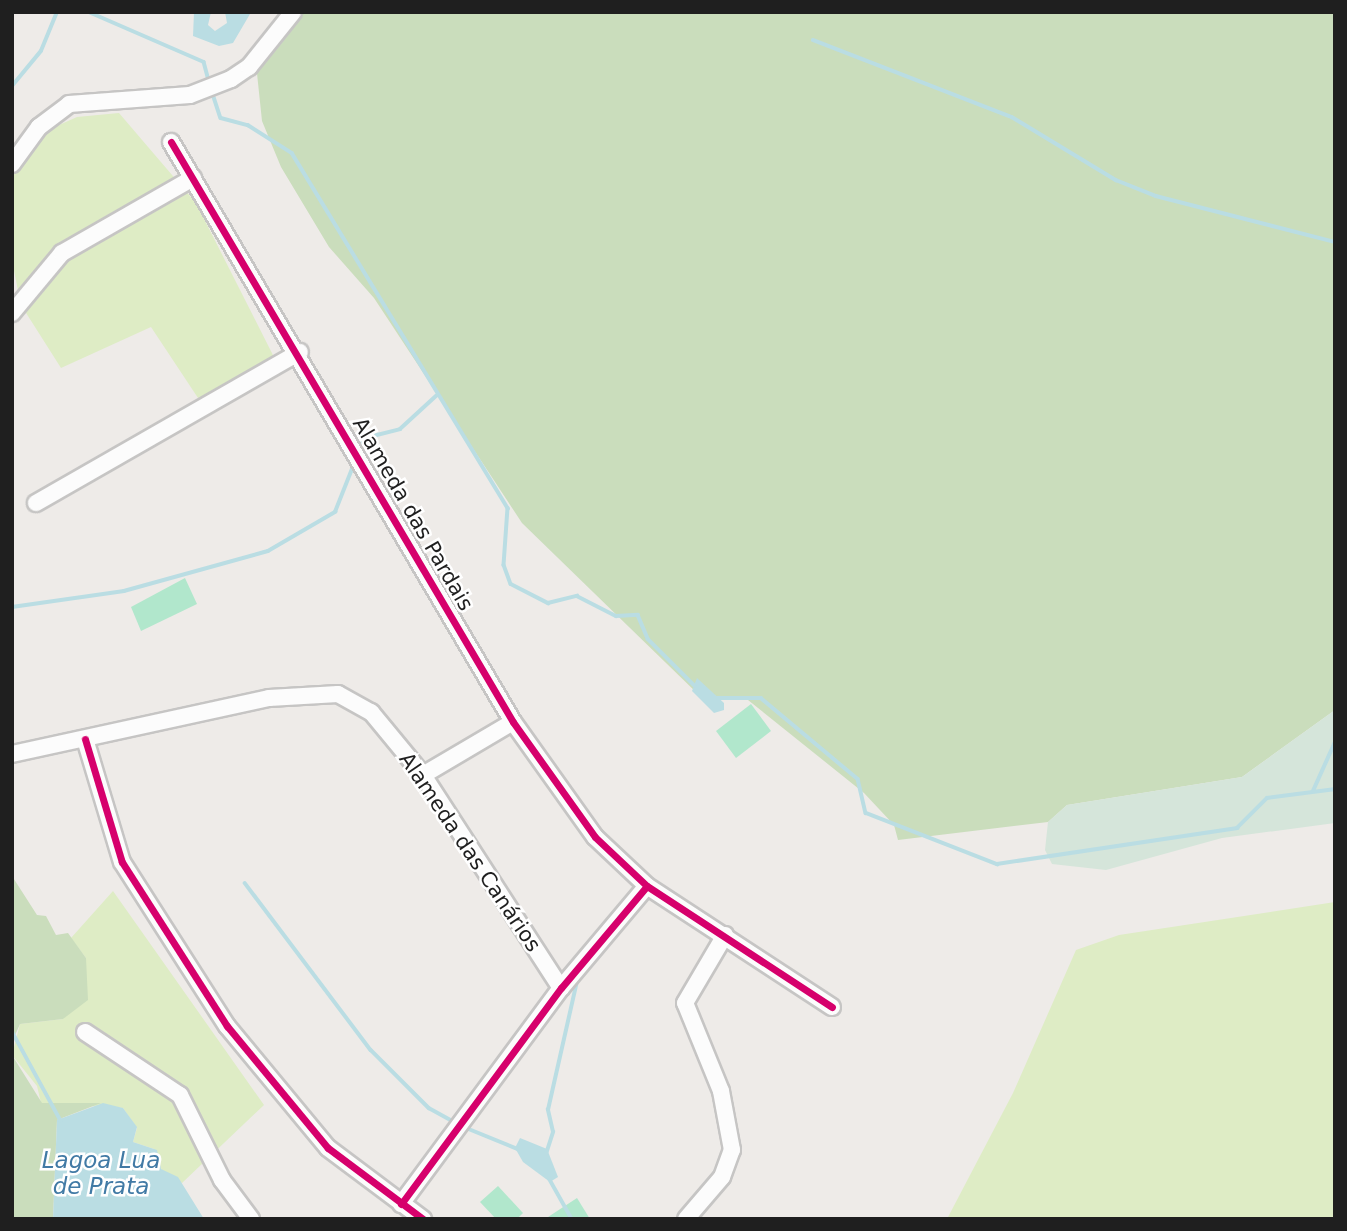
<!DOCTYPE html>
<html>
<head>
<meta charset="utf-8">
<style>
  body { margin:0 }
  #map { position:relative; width:1347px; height:1231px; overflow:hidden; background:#eeebe8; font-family:"DejaVu Sans",sans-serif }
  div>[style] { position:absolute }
  .grass>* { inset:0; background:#deecc5 }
  .forest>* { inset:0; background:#caddbc }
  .wetland>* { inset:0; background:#d5e5da }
  .pitch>* { inset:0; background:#b1e7cc }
  .water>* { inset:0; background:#badde3 }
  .stream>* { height:3.5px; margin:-1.75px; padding:0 1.75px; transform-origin:1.75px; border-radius:1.75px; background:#badde3 }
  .roads { filter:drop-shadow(2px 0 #c6c5c4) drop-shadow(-2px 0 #c6c5c4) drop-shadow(0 2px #c6c5c4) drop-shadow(0 -2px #c6c5c4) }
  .minor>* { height:16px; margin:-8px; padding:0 8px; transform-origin:8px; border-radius:8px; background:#fcfcfc }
  .cycleway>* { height:7px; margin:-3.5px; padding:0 3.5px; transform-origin:3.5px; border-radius:3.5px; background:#d6006c }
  span { translate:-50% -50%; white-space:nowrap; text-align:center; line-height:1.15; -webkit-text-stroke:5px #fff; paint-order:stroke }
  .street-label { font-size:21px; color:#1f1f1f }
  .water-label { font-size:23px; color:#417aa5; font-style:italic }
  .frame { position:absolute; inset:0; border:14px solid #1f1f1f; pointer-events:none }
</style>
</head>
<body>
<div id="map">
  <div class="grass">
    <i style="clip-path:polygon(119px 113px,196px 203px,280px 369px,200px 401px,151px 327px,61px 368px,21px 305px,12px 261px,12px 165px,39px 134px,77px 117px)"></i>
    <i style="clip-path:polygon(113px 891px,264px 1105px,182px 1183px,162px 1171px,154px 1149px,133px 1142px,137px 1128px,123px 1108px,41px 1103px,37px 1086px,12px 1055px,20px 1024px,63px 1019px,85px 975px,86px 958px,71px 938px)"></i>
    <i style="clip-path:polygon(1335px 902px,1335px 1219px,947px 1219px,1013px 1093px,1076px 950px,1119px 935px)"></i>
  </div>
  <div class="forest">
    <i style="clip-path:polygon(291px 12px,1335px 12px,1335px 710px,1242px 777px,1067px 805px,1048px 822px,898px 840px,894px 825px,864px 793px,748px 700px,701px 697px,522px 523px,374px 298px,329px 247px,281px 167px,262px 121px,256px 64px)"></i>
    <i style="clip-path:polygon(12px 876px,37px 915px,46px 916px,56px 935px,68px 933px,86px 958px,88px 1000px,63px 1019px,20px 1024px,12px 1042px)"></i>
    <i style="clip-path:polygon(12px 1055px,42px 1103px,101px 1103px,57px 1120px,53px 1219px,12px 1219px)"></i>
  </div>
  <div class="wetland">
    <i style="clip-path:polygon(1335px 710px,1335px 823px,1222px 838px,1106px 870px,1052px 864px,1045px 850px,1048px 822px,1067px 805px,1242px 777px)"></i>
  </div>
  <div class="pitch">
    <i style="clip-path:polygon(185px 578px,197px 604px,141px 631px,131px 607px)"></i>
    <i style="clip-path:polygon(751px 704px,771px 731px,736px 758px,716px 731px)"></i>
    <i style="clip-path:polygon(498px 1186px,523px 1213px,517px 1219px,496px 1219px,480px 1202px)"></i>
    <i style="clip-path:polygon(577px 1198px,590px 1219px,549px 1219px,548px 1217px)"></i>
  </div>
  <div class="water">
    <i style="clip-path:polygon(194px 12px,211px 12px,208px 25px,215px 31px,227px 23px,225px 12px,250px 14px,233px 43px,219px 46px,193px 36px)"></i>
    <i style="clip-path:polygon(697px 678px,724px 703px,724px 710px,714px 713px,692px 691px)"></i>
    <i style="clip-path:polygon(103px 1103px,123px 1108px,137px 1127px,133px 1142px,157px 1150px,161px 1169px,178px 1177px,204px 1219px,53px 1219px,57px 1120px)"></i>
    <i style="clip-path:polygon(520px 1138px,547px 1149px,558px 1177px,550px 1182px,523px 1162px,515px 1148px)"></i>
  </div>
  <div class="stream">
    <i style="left:89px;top:12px;width:125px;rotate:23.5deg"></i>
    <i style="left:204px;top:62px;width:23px;rotate:75deg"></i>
    <i style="left:813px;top:40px;width:213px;rotate:21.2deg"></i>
    <i style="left:1012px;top:117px;width:122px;rotate:31.2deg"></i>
    <i style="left:1116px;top:180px;width:43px;rotate:21.8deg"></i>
    <i style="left:1156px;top:196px;width:185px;rotate:14.4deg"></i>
    <i style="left:12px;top:86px;width:45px;rotate:-50.4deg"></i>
    <i style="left:41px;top:51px;width:42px;rotate:-67.7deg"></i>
    <i style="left:212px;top:91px;width:28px;rotate:72deg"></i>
    <i style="left:221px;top:118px;width:28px;rotate:15deg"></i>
    <i style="left:248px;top:125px;width:52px;rotate:32.5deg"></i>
    <i style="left:292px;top:153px;width:416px;rotate:58.7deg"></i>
    <i style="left:508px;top:508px;width:57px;rotate:94deg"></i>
    <i style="left:504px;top:565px;width:20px;rotate:70deg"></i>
    <i style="left:511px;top:584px;width:42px;rotate:27.2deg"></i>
    <i style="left:548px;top:603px;width:30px;rotate:-14deg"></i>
    <i style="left:577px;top:596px;width:44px;rotate:27.1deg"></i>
    <i style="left:616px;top:616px;width:22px;rotate:-3deg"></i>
    <i style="left:638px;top:615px;width:26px;rotate:67deg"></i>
    <i style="left:648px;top:639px;width:66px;rotate:45deg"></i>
    <i style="left:358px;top:449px;width:13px;rotate:-58deg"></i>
    <i style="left:365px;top:438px;width:36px;rotate:-14deg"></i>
    <i style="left:400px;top:429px;width:49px;rotate:-42.5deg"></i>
    <i style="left:12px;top:607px;width:113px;rotate:-8.1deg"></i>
    <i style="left:124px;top:591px;width:149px;rotate:-15.5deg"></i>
    <i style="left:268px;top:551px;width:78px;rotate:-30.2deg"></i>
    <i style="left:335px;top:512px;width:52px;rotate:-68.4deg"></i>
    <i style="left:717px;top:698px;width:44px"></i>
    <i style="left:761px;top:698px;width:126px;rotate:39.9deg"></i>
    <i style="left:858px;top:779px;width:35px;rotate:77deg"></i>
    <i style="left:866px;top:813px;width:141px;rotate:21.3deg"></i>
    <i style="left:997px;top:864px;width:243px;rotate:-8.5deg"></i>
    <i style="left:1237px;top:828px;width:42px;rotate:-45deg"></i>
    <i style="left:1267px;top:798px;width:69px;rotate:-7.5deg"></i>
    <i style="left:1313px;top:791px;width:54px;rotate:-65.8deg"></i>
    <i style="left:245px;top:883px;width:209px;rotate:53deg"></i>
    <i style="left:371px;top:1050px;width:82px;rotate:45deg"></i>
    <i style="left:429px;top:1108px;width:29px;rotate:29deg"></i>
    <i style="left:12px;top:1031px;width:102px;rotate:61.4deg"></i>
    <i style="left:464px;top:1127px;width:58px;rotate:22.2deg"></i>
    <i style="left:546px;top:1154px;width:23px;rotate:-72deg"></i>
    <i style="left:553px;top:1132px;width:23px;rotate:-103deg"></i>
    <i style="left:548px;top:1110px;width:136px;rotate:-77.3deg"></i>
    <i style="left:549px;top:1178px;width:47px;rotate:60.7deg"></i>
  </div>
  <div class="roads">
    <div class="minor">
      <i style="left:171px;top:142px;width:673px;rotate:59.47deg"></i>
      <i style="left:513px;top:722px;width:141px;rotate:54.5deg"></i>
      <i style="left:595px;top:837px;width:71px;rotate:43.3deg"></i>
      <i style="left:12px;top:164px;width:46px;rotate:-53.9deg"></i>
      <i style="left:39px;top:127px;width:38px;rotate:-37deg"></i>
      <i style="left:69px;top:104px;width:121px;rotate:-4.3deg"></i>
      <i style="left:190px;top:95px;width:44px;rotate:-21.3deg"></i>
      <i style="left:231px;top:79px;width:22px;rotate:-34deg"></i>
      <i style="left:249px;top:67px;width:70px;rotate:-51.3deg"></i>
      <i style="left:12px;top:313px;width:78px;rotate:-50.2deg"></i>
      <i style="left:62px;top:253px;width:151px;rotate:-29.8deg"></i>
      <i style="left:36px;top:503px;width:304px;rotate:-29.8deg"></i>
      <i style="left:85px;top:739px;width:128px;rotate:73.3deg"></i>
      <i style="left:122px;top:862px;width:195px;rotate:57.4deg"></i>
      <i style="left:227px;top:1026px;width:158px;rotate:50.4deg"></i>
      <i style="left:328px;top:1148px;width:119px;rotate:36.8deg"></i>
      <i style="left:12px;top:754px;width:263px;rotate:-12.3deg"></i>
      <i style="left:269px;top:698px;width:69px;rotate:-3.3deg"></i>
      <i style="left:338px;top:694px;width:38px;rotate:29deg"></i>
      <i style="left:371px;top:712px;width:82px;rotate:50.5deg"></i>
      <i style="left:423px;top:775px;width:254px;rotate:57.1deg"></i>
      <i style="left:423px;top:775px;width:104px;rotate:-30.5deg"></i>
      <i style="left:85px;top:1032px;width:114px;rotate:33.6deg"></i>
      <i style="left:180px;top:1095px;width:95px;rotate:63.7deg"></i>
      <i style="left:222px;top:1180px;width:49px;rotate:53.4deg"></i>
      <i style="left:401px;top:1204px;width:269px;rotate:-53.5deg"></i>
      <i style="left:561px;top:988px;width:133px;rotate:-49.9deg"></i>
      <i style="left:647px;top:886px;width:221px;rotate:33.2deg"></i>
      <i style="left:686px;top:1219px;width:55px;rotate:-49.4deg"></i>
      <i style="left:722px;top:1177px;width:29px;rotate:-70deg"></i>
      <i style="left:732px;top:1150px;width:60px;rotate:-100.6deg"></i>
      <i style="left:721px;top:1091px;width:95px;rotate:-112.2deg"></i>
      <i style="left:685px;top:1003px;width:79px;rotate:-59.5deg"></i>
    </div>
  </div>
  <div class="cycleway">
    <i style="left:171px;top:142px;width:673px;rotate:59.47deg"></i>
    <i style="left:513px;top:722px;width:141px;rotate:54.5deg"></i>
    <i style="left:595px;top:837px;width:71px;rotate:43.3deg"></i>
    <i style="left:85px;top:739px;width:128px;rotate:73.3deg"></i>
    <i style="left:122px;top:862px;width:195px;rotate:57.4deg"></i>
    <i style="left:227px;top:1026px;width:158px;rotate:50.4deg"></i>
    <i style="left:328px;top:1148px;width:119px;rotate:36.8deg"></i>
    <i style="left:401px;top:1204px;width:269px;rotate:-53.5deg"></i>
    <i style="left:561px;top:988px;width:133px;rotate:-49.9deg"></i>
    <i style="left:647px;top:886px;width:221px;rotate:33.2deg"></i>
  </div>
  <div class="street-label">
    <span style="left:413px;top:514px;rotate:60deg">Alameda das Pardais</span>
    <span style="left:470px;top:852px;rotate:56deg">Alameda das Canários</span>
  </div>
  <div class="water-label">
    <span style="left:101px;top:1173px">Lagoa Lua<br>de Prata</span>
  </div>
  <div class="frame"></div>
</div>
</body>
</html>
